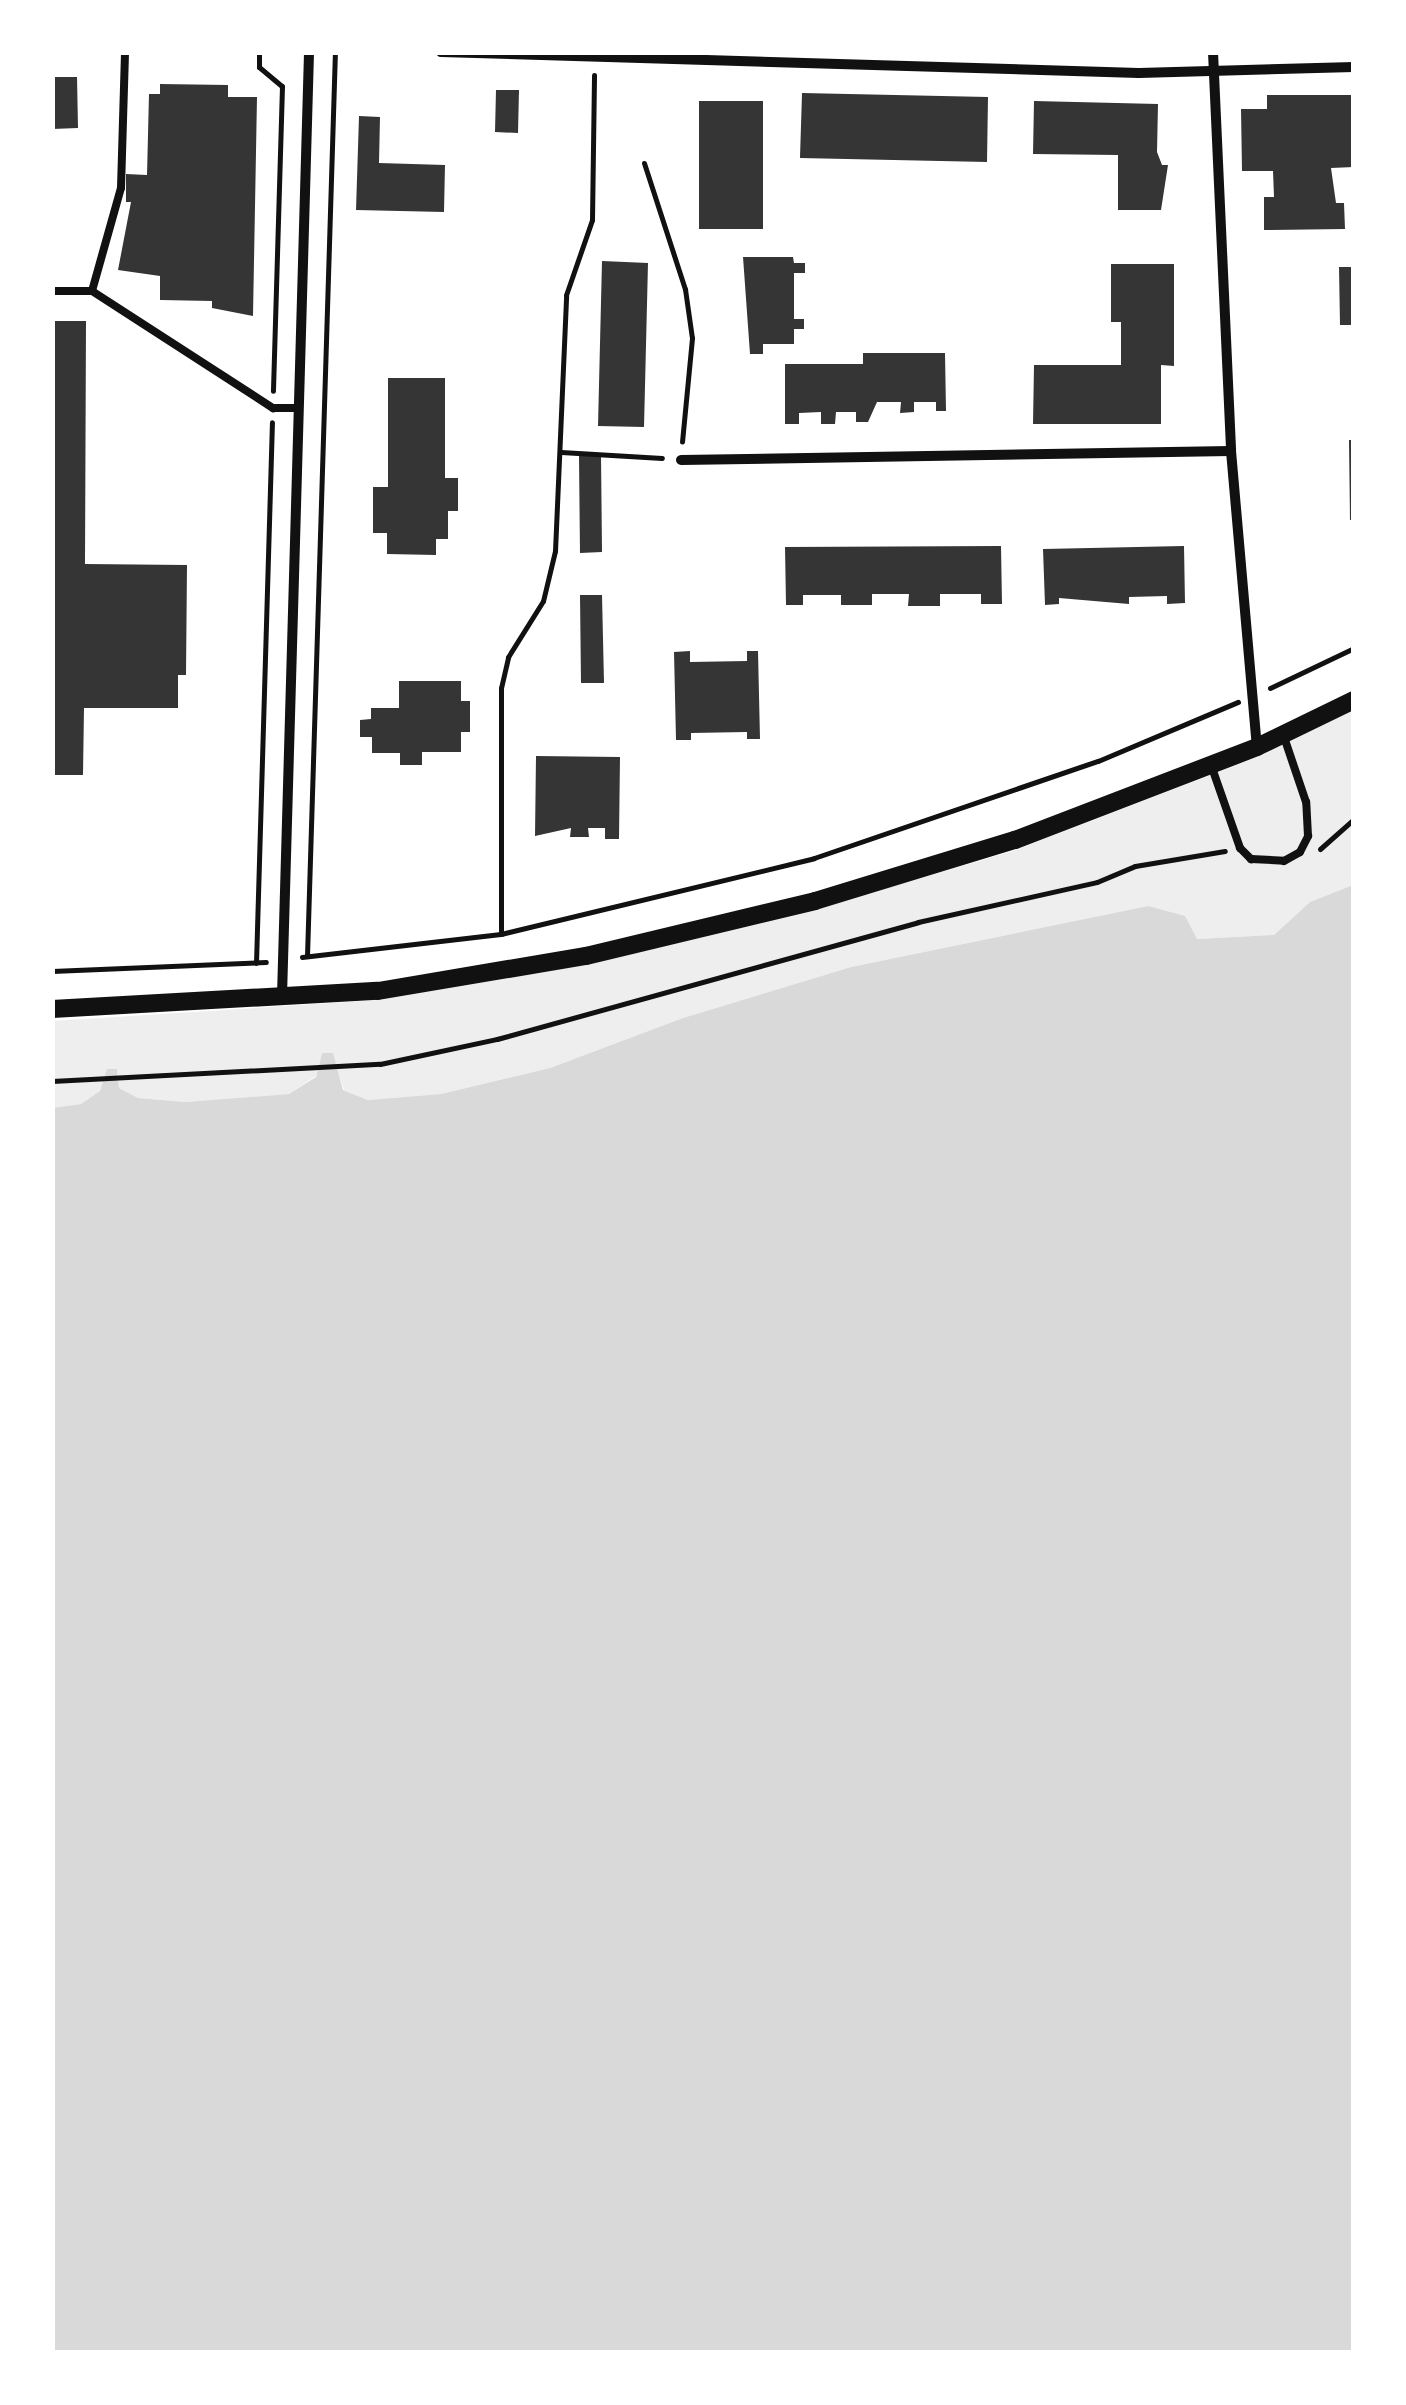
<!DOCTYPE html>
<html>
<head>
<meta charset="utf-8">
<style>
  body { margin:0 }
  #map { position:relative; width:1406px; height:2405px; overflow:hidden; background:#fff; font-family:Karla,sans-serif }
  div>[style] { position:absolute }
  .green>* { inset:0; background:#eee }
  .water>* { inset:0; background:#d9d9d9 }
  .building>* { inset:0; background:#353535 }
  .path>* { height:5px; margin:-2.5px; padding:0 2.5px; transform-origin:2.5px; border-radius:2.5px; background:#111 }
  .service>* { height:8px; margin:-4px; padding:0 4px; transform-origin:4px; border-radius:4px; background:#111 }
  .minor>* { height:10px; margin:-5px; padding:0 5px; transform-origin:5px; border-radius:5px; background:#111 }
  .tertiary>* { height:18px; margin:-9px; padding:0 9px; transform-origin:9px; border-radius:9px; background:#111 }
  span { translate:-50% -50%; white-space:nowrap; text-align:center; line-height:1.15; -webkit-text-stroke:10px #fff; paint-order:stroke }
  .frame { position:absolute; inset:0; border:55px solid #fff; pointer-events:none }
</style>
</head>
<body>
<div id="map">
  <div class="green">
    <i style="clip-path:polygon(1353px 710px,1353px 885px,1310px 902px,1274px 935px,1196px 939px,1148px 906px,851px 967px,683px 1018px,550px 1068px,441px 1094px,368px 1100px,344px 1090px,332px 1053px,322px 1053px,316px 1076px,289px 1094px,185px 1102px,138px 1098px,119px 1088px,117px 1069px,108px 1069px,100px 1091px,81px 1104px,53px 1108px,53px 1021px,378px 1000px,586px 965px,813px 910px,1013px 851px,1260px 756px)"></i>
  </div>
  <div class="water">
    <i style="clip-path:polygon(1353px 885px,1353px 2352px,53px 2352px,52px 1108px,81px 1104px,100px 1091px,107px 1069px,117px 1069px,119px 1088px,138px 1098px,185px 1102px,289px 1094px,316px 1077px,322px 1053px,333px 1053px,343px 1090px,368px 1100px,441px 1094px,550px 1068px,683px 1018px,851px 967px,1148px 906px,1185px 916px,1197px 939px,1274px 935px,1310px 902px)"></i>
  </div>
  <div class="building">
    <i style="clip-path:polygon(52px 77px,77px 77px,78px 128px,52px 129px)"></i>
    <i style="clip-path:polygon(160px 84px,228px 85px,228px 97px,257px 97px,253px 316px,212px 308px,212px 301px,160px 300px,160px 276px,118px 270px,131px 202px,126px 202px,126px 174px,147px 175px,149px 94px,160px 94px)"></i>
    <i style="clip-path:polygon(496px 90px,519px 90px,518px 133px,495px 132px)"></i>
    <i style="clip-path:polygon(802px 93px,988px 97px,987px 162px,800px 158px)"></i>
    <i style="clip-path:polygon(1267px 95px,1354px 95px,1354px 167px,1331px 168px,1336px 203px,1344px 203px,1345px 229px,1264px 230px,1264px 197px,1274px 197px,1273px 171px,1242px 171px,1241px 109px,1267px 109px)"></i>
    <i style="clip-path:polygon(699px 101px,763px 101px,763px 229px,699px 229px)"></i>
    <i style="clip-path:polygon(1034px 101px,1158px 104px,1157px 152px,1162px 165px,1168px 165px,1161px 210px,1118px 210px,1118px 155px,1033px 154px)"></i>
    <i style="clip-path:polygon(359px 116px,380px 117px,379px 163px,445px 165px,444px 212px,356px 210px)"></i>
    <i style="clip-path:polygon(743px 257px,793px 257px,794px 263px,805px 263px,805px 273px,794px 273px,794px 319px,804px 319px,804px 329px,794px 329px,794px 344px,763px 344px,763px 354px,750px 354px)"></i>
    <i style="clip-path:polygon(602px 261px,648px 263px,644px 427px,598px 426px)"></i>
    <i style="clip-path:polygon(1111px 264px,1174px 264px,1174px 366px,1161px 365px,1161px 424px,1033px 424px,1034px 365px,1121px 365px,1121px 322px,1111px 322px)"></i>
    <i style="clip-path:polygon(1339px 267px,1354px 267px,1354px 325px,1340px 325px)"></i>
    <i style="clip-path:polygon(52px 321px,86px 321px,85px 564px,187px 565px,186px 675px,178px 675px,178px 708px,84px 708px,83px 775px,52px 775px)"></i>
    <i style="clip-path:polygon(863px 353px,945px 353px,946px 411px,936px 411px,936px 402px,914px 402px,914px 412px,900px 413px,901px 402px,877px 402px,868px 422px,856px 422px,856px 412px,836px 412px,835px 424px,821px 424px,821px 412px,799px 413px,799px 424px,785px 424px,785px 364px,863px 364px)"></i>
    <i style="clip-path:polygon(388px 378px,445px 378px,445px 478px,458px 478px,458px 511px,448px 511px,448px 539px,436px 539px,436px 555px,387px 554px,387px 533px,373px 533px,373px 487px,388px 487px)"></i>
    <i style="clip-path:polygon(1349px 440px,1354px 440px,1354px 520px,1350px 520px)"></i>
    <i style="clip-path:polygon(601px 455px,602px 552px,580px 553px,579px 456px)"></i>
    <i style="clip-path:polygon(1001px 546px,1002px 604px,981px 604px,981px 594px,940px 594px,940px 606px,908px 606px,909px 594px,872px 594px,872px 605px,841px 605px,841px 595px,803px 595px,803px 605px,786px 605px,785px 547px)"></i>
    <i style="clip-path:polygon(1184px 546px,1185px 603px,1167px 604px,1167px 596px,1129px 597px,1129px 604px,1059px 598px,1059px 604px,1045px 605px,1043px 549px)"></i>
    <i style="clip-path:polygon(580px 595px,602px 595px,604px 683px,581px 683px)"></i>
    <i style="clip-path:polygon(690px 651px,690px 662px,747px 661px,747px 651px,758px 651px,760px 739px,747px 739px,747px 732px,691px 733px,691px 740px,676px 740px,674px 652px)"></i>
    <i style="clip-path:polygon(399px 681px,461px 681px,461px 701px,470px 701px,470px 732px,461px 732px,461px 752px,422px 752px,422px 765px,400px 765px,400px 753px,372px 753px,372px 737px,360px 737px,360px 720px,371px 719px,371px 708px,399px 708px)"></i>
    <i style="clip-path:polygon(536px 756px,620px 757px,619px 839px,605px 839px,605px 828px,588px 828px,589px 837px,570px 837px,571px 828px,535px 836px)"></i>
  </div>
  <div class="path">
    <i style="left:259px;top:52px;width:15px;rotate:90deg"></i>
    <i style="left:259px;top:67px;width:30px;rotate:40deg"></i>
    <i style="left:282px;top:86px;width:305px;rotate:91.7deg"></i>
    <i style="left:644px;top:163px;width:133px;rotate:72deg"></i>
    <i style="left:685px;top:289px;width:49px;rotate:81.9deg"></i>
    <i style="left:692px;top:338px;width:104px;rotate:95.5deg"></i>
    <i style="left:561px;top:452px;width:101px;rotate:3.4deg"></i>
    <i style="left:1270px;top:688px;width:93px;rotate:-25.5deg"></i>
    <i style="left:1320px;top:849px;width:45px;rotate:-41.4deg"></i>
    <i style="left:501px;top:934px;width:246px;rotate:-90deg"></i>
    <i style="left:501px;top:688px;width:32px;rotate:-77deg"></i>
    <i style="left:508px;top:657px;width:66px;rotate:-58deg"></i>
    <i style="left:543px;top:601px;width:51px;rotate:-76.5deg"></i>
    <i style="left:555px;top:551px;width:256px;rotate:-87.5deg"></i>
    <i style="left:566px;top:295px;width:79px;rotate:-70.9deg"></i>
    <i style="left:592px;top:220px;width:145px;rotate:-89.2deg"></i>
    <i style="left:307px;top:956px;width:904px;rotate:-88.23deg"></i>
    <i style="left:302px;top:957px;width:200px;rotate:-6.6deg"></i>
    <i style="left:501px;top:934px;width:322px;rotate:-13.6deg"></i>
    <i style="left:814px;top:858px;width:300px;rotate:-18.9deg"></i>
    <i style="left:1098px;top:761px;width:152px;rotate:-22.9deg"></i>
    <i style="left:256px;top:963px;width:541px;rotate:-88.31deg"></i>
    <i style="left:52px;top:971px;width:214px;rotate:-2.4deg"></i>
    <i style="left:52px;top:1081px;width:328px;rotate:-3deg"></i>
    <i style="left:380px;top:1064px;width:120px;rotate:-12.1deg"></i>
    <i style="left:497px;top:1039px;width:437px;rotate:-15.5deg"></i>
    <i style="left:918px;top:922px;width:183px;rotate:-12.6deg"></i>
    <i style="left:1097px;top:882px;width:41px;rotate:-22.8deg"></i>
    <i style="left:1135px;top:866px;width:91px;rotate:-9.5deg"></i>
  </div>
  <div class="service">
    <i style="left:52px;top:291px;width:40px"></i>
    <i style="left:92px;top:291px;width:216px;rotate:32.9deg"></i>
    <i style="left:273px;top:408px;width:25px"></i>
    <i style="left:92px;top:291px;width:107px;rotate:-74.3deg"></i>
    <i style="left:121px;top:188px;width:136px;rotate:-88.3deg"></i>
    <i style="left:1211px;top:765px;width:88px;rotate:70.7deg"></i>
    <i style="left:1240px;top:848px;width:16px;rotate:45deg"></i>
    <i style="left:1251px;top:859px;width:33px;rotate:3deg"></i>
    <i style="left:1284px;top:861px;width:18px;rotate:-29deg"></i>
    <i style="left:1300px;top:852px;width:18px;rotate:-63deg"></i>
    <i style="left:1308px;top:836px;width:34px;rotate:-93deg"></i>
    <i style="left:1306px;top:802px;width:72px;rotate:-108.7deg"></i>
  </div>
  <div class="minor">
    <i style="left:441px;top:52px;width:698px;rotate:1.72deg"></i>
    <i style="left:1139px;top:73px;width:215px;rotate:-1.6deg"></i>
    <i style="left:1213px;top:52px;width:399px;rotate:87.4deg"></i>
    <i style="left:1231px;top:451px;width:297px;rotate:85deg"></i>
    <i style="left:681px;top:460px;width:550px;rotate:-0.94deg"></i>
    <i style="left:282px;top:996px;width:944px;rotate:-88.36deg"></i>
  </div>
  <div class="tertiary">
    <i style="left:52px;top:1009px;width:326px;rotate:-3.2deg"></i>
    <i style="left:378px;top:991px;width:211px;rotate:-9.6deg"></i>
    <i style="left:586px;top:956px;width:236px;rotate:-13.5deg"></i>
    <i style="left:815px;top:901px;width:209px;rotate:-17deg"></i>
    <i style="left:1015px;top:840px;width:259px;rotate:-21deg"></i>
    <i style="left:1257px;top:747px;width:108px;rotate:-25.9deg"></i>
  </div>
  <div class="frame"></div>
</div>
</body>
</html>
